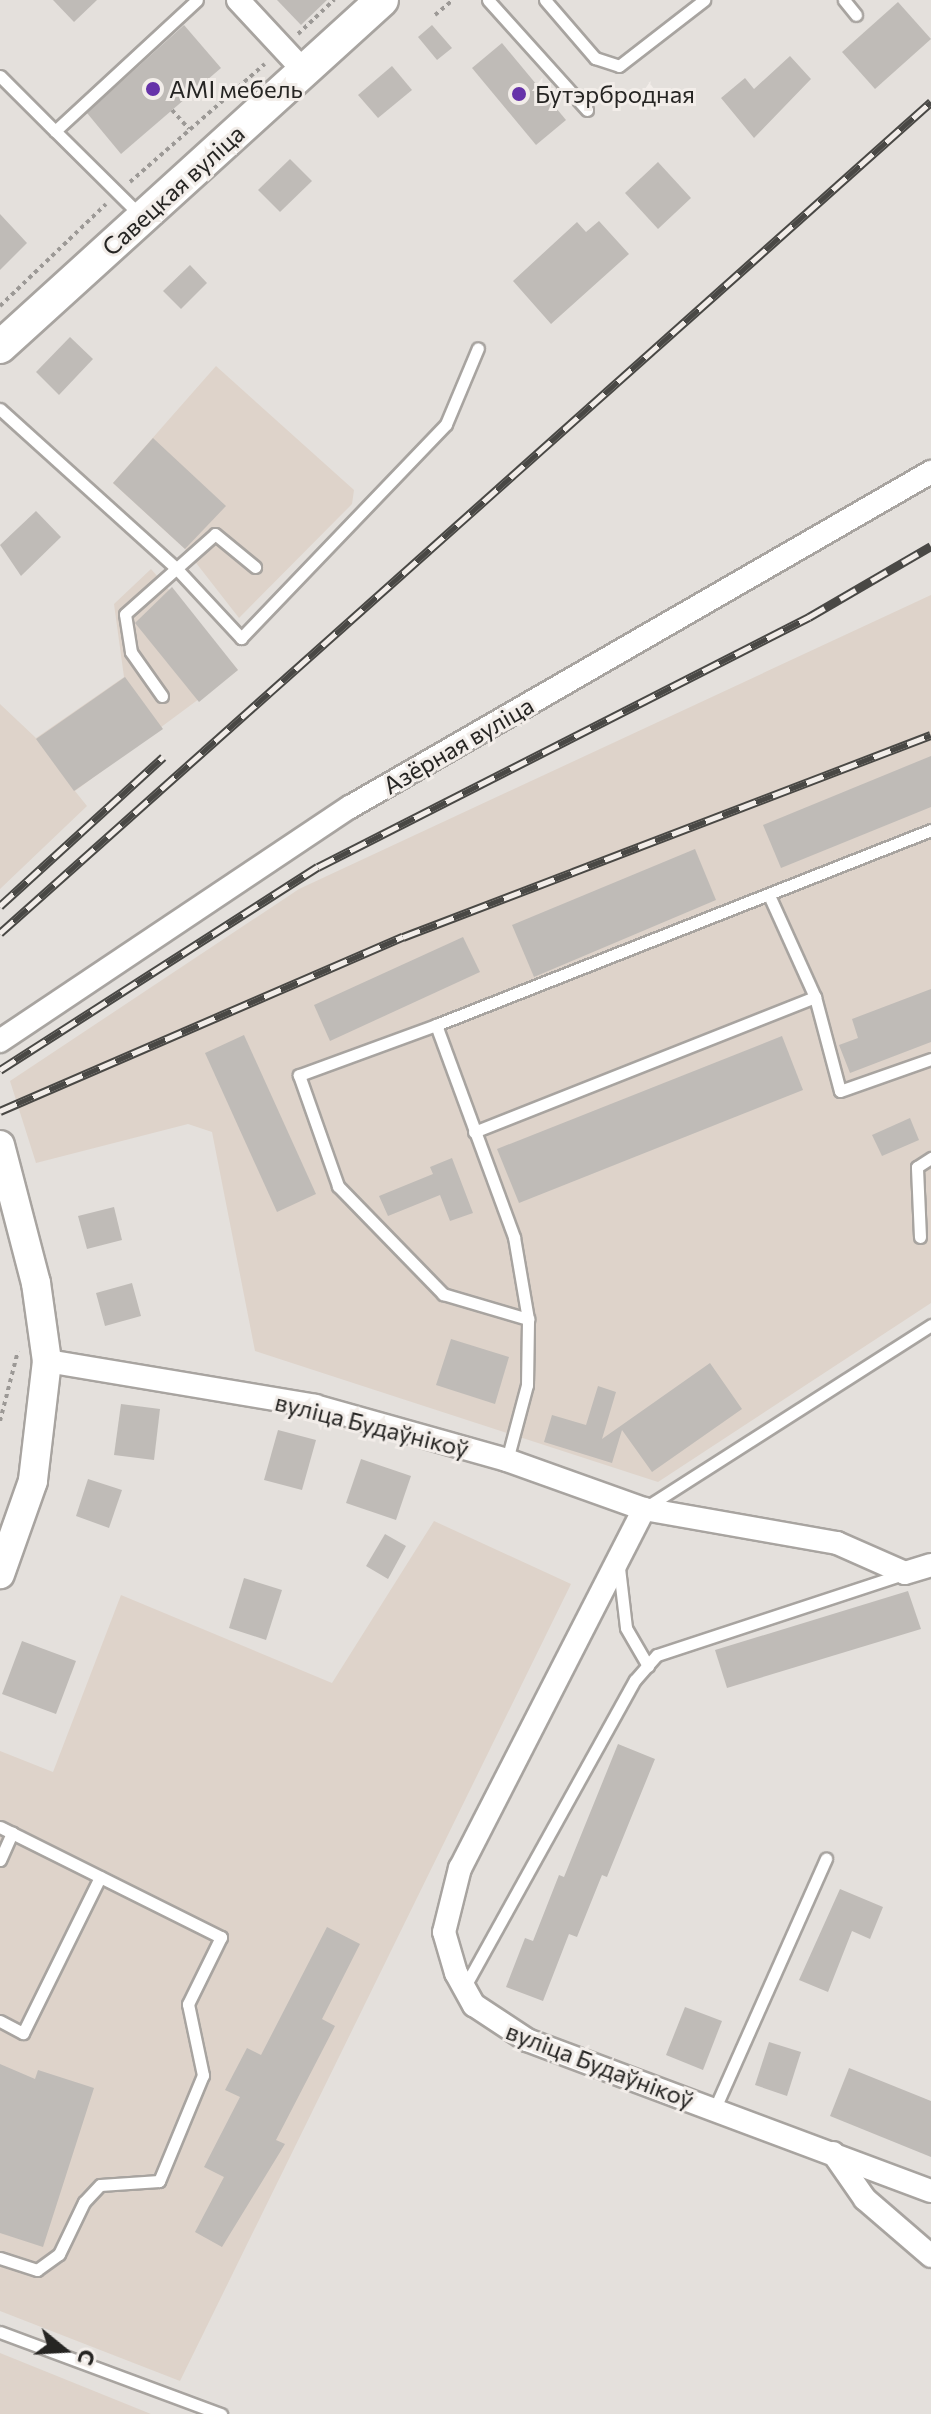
<!DOCTYPE html>
<html>
<head>
<meta charset="utf-8">
<style>
  body { margin:0 }
  #map { position:relative; width:931px; height:2414px; overflow:hidden; background:#e4e0dc; font-family:Commissioner,sans-serif }
  div>[style] { position:absolute }
  .built>* { inset:0; background:#ded3ca }
  .building>* { inset:0; background:#bfbbb7 }
  .path>* { height:4px; margin-top:-2px; transform-origin:0; background:repeating-linear-gradient(90deg,#9c9996 0 4px,transparent 0 8px) }
  .roads { filter:drop-shadow(2px 0 #a8a4a0) drop-shadow(-2px 0 #a8a4a0) drop-shadow(0 2px #a8a4a0) drop-shadow(0 -2px #a8a4a0) }
  .service>* { height:11px; margin:-5.5px; padding:0 5.5px; transform-origin:5.5px; border-radius:5.5px; background:#fff }
  .minor>* { height:22px; margin:-11px; padding:0 11px; transform-origin:11px; border-radius:11px; background:#fff }
  .tertiary>* { height:28px; margin:-14px; padding:0 14px; transform-origin:14px; border-radius:14px; background:#fff }
  .secondary>* { height:32px; margin:-16px; padding:0 16px; transform-origin:16px; border-radius:16px; background:#fff }
  .rail>* { height:9px; margin-top:-4.5px; transform-origin:0; background:repeating-linear-gradient(90deg,#f2ede9 0 18px,#494845 0 36px); box-sizing:border-box; border-block:2px solid #494845 }
  .dots>* { width:22px; height:22px; translate:-50% -50%; box-sizing:border-box; border:4px solid #f2ede9; border-radius:50% }
  span { translate:-50% -50%; white-space:nowrap; text-align:center; line-height:1.15; -webkit-text-stroke:6px #f2ede9; paint-order:stroke }
  .poi-label { font-size:24px; color:#262523 }
  .left { translate:0 -50%; text-align:left }
  .street-label { font-size:24px; color:#262523 }
  .north { position:absolute; left:24px; top:2310px; width:80px; height:80px; -webkit-text-stroke:6px #f2ede9; paint-order:stroke; rotate:108deg; font-size:22px; font-weight:700; line-height:32px; text-align:center; color:#262523 }
  .north::after { content:''; display:block; margin:auto; width:28px; height:36px; background:#262523; clip-path:polygon(50% 0,100% 100%,50% 72%,0 100%) }
</style>
</head>
<body>
<div id="map">
  <div class="built">
    <i style="clip-path:polygon(216px 366px,354px 490px,352px 504px,239px 618px,186px 550px,113px 483px)"></i>
    <i style="clip-path:polygon(151px 569px,238px 670px,75px 791px,87px 806px,0 889px,0 704px,36px 738px,124px 677px,114px 604px)"></i>
    <i style="clip-path:polygon(931px 595px,931px 1303px,658px 1482px,255px 1351px,212px 1132px,188px 1124px,36px 1163px,10px 1081px,299px 889px)"></i>
    <i style="clip-path:polygon(434px 1521px,571px 1584px,180px 2381px,0 2311px,0 1751px,53px 1772px,121px 1595px,332px 1683px)"></i>
    <i style="clip-path:polygon(0 2353px,151px 2414px,0 2414px)"></i>
  </div>
  <div class="building">
    <i style="clip-path:polygon(53px 0,97px 0,74px 22px)"></i>
    <i style="clip-path:polygon(277px 0,327px 0,301px 25px)"></i>
    <i style="clip-path:polygon(898px 2px,931px 39px,875px 89px,842px 52px)"></i>
    <i style="clip-path:polygon(184px 25px,221px 68px,121px 154px,87px 113px)"></i>
    <i style="clip-path:polygon(432px 25px,452px 48px,437px 60px,418px 37px)"></i>
    <i style="clip-path:polygon(502px 43px,566px 120px,536px 145px,472px 68px)"></i>
    <i style="clip-path:polygon(790px 56px,811px 79px,754px 138px,721px 98px,745px 78px,754px 89px)"></i>
    <i style="clip-path:polygon(392px 66px,412px 90px,378px 118px,358px 95px)"></i>
    <i style="clip-path:polygon(290px 159px,312px 181px,280px 212px,258px 190px)"></i>
    <i style="clip-path:polygon(658px 162px,691px 198px,658px 229px,625px 193px)"></i>
    <i style="clip-path:polygon(0 214px,27px 243px,0 270px)"></i>
    <i style="clip-path:polygon(599px 221px,629px 254px,551px 324px,513px 281px,577px 222px,586px 232px)"></i>
    <i style="clip-path:polygon(190px 265px,207px 283px,181px 309px,163px 291px)"></i>
    <i style="clip-path:polygon(70px 337px,93px 359px,59px 395px,36px 372px)"></i>
    <i style="clip-path:polygon(153px 438px,226px 506px,185px 549px,113px 483px)"></i>
    <i style="clip-path:polygon(36px 511px,61px 537px,21px 576px,0 545px)"></i>
    <i style="clip-path:polygon(172px 587px,238px 670px,199px 702px,135px 623px)"></i>
    <i style="clip-path:polygon(125px 677px,163px 729px,74px 791px,36px 739px)"></i>
    <i style="clip-path:polygon(931px 756px,931px 807px,781px 868px,763px 825px)"></i>
    <i style="clip-path:polygon(695px 849px,716px 900px,534px 977px,512px 925px)"></i>
    <i style="clip-path:polygon(463px 937px,480px 972px,330px 1041px,314px 1005px)"></i>
    <i style="clip-path:polygon(931px 989px,931px 1042px,850px 1073px,839px 1045px,858px 1038px,852px 1019px)"></i>
    <i style="clip-path:polygon(244px 1035px,316px 1194px,277px 1212px,205px 1053px)"></i>
    <i style="clip-path:polygon(782px 1036px,803px 1090px,519px 1203px,497px 1149px)"></i>
    <i style="clip-path:polygon(910px 1118px,919px 1140px,882px 1156px,872px 1135px)"></i>
    <i style="clip-path:polygon(452px 1158px,473px 1213px,450px 1221px,440px 1195px,388px 1216px,379px 1196px,433px 1174px,430px 1167px)"></i>
    <i style="clip-path:polygon(114px 1207px,122px 1240px,87px 1249px,78px 1216px)"></i>
    <i style="clip-path:polygon(132px 1283px,141px 1316px,105px 1326px,96px 1293px)"></i>
    <i style="clip-path:polygon(451px 1339px,509px 1357px,495px 1404px,436px 1385px)"></i>
    <i style="clip-path:polygon(710px 1363px,742px 1409px,652px 1472px,622px 1430px,612px 1463px,544px 1442px,552px 1415px,586px 1425px,598px 1386px,616px 1392px,602px 1439px)"></i>
    <i style="clip-path:polygon(121px 1404px,160px 1409px,154px 1460px,114px 1455px)"></i>
    <i style="clip-path:polygon(278px 1430px,316px 1440px,302px 1490px,264px 1480px)"></i>
    <i style="clip-path:polygon(361px 1459px,411px 1476px,396px 1520px,346px 1503px)"></i>
    <i style="clip-path:polygon(88px 1479px,122px 1490px,109px 1528px,76px 1516px)"></i>
    <i style="clip-path:polygon(385px 1534px,406px 1546px,388px 1579px,366px 1566px)"></i>
    <i style="clip-path:polygon(244px 1578px,282px 1590px,266px 1640px,229px 1628px)"></i>
    <i style="clip-path:polygon(908px 1591px,921px 1629px,727px 1688px,715px 1650px)"></i>
    <i style="clip-path:polygon(22px 1641px,76px 1661px,56px 1714px,2px 1694px)"></i>
    <i style="clip-path:polygon(618px 1744px,655px 1759px,607px 1877px,602px 1875px,577px 1937px,569px 1934px,543px 2001px,506px 1987px,525px 1938px,533px 1941px,559px 1875px,564px 1877px)"></i>
    <i style="clip-path:polygon(840px 1889px,883px 1907px,870px 1939px,852px 1931px,828px 1992px,799px 1980px)"></i>
    <i style="clip-path:polygon(327px 1927px,360px 1944px,322px 2019px,335px 2026px,276px 2140px,285px 2144px,222px 2247px,195px 2232px,224px 2177px,204px 2167px,240px 2097px,225px 2090px,247px 2048px,261px 2055px)"></i>
    <i style="clip-path:polygon(685px 2007px,722px 2021px,703px 2070px,666px 2055px)"></i>
    <i style="clip-path:polygon(769px 2042px,801px 2052px,787px 2096px,755px 2085px)"></i>
    <i style="clip-path:polygon(0 2064px,35px 2079px,38px 2070px,94px 2088px,43px 2247px,0 2233px)"></i>
    <i style="clip-path:polygon(849px 2068px,931px 2101px,931px 2157px,830px 2116px)"></i>
  </div>
  <div class="path">
    <i style="left:435px;top:15px;width:23px;rotate:-40deg"></i>
    <i style="left:298px;top:34px;width:50px;rotate:-43.4deg"></i>
    <i style="left:172px;top:110px;width:25px;rotate:48deg"></i>
    <i style="left:130px;top:182px;width:179px;rotate:-41.2deg"></i>
    <i style="left:0;top:306px;width:147px;rotate:-43.9deg"></i>
    <i style="left:0;top:1421px;width:72px;rotate:-75.6deg"></i>
  </div>
  <div class="roads">
    <div class="service">
      <i style="left:488px;top:0;width:148px;rotate:48deg"></i>
      <i style="left:545px;top:0;width:77px;rotate:49.2deg"></i>
      <i style="left:595px;top:58px;width:25px;rotate:18deg"></i>
      <i style="left:619px;top:66px;width:108px;rotate:-37.8deg"></i>
      <i style="left:844px;top:0;width:19px;rotate:51deg"></i>
      <i style="left:0;top:76px;width:78px;rotate:45deg"></i>
      <i style="left:142px;top:217px;width:122px;rotate:-135.3deg"></i>
      <i style="left:55px;top:131px;width:193px;rotate:-42.7deg"></i>
      <i style="left:0;top:409px;width:237px;rotate:42.1deg"></i>
      <i style="left:176px;top:568px;width:96px;rotate:47.1deg"></i>
      <i style="left:241px;top:638px;width:296px;rotate:-46.2deg"></i>
      <i style="left:446px;top:424px;width:82px;rotate:-67.2deg"></i>
      <i style="left:162px;top:696px;width:54px;rotate:-125.2deg"></i>
      <i style="left:131px;top:652px;width:38px;rotate:-99deg"></i>
      <i style="left:125px;top:614px;width:120px;rotate:-41.6deg"></i>
      <i style="left:215px;top:534px;width:52px;rotate:39.5deg"></i>
      <i style="left:815px;top:997px;width:97px;rotate:75.1deg"></i>
      <i style="left:840px;top:1091px;width:96px;rotate:-19.4deg"></i>
      <i style="left:436px;top:1025px;width:146px;rotate:159.9deg"></i>
      <i style="left:299px;top:1075px;width:118px;rotate:70.6deg"></i>
      <i style="left:338px;top:1186px;width:151px;rotate:45.8deg"></i>
      <i style="left:443px;top:1294px;width:89px;rotate:16.4deg"></i>
      <i style="left:474px;top:1132px;width:367px;rotate:-21.6deg"></i>
      <i style="left:815px;top:997px;width:112px;rotate:-114.3deg"></i>
      <i style="left:920px;top:1237px;width:70px;rotate:-92.5deg"></i>
      <i style="left:917px;top:1167px;width:17px;rotate:-33deg"></i>
      <i style="left:507px;top:1460px;width:78px;rotate:-75.1deg"></i>
      <i style="left:527px;top:1385px;width:66px;rotate:-89.1deg"></i>
      <i style="left:528px;top:1319px;width:83px;rotate:-99.7deg"></i>
      <i style="left:514px;top:1237px;width:226px;rotate:-110.2deg"></i>
      <i style="left:436px;top:1025px;width:532px;rotate:-21.5deg"></i>
      <i style="left:645px;top:1508px;width:340px;rotate:-32.6deg"></i>
      <i style="left:619px;top:1568px;width:60px;rotate:83.3deg"></i>
      <i style="left:626px;top:1628px;width:44px;rotate:59.9deg"></i>
      <i style="left:0;top:1827px;width:247px;rotate:26.5deg"></i>
      <i style="left:221px;top:1937px;width:75px;rotate:116.2deg"></i>
      <i style="left:188px;top:2004px;width:73px;rotate:78.1deg"></i>
      <i style="left:203px;top:2075px;width:115px;rotate:112.5deg"></i>
      <i style="left:159px;top:2181px;width:59px;rotate:176.1deg"></i>
      <i style="left:100px;top:2185px;width:23px;rotate:133deg"></i>
      <i style="left:84px;top:2202px;width:58px;rotate:115.7deg"></i>
      <i style="left:59px;top:2254px;width:27px;rotate:144deg"></i>
      <i style="left:37px;top:2270px;width:39px;rotate:-162deg"></i>
      <i style="left:0;top:1860px;width:30px;rotate:-66deg"></i>
      <i style="left:464px;top:1988px;width:352px;rotate:-61deg"></i>
      <i style="left:635px;top:1680px;width:33px;rotate:-49deg"></i>
      <i style="left:657px;top:1655px;width:256px;rotate:-18.2deg"></i>
      <i style="left:0;top:2021px;width:26px;rotate:28deg"></i>
      <i style="left:23px;top:2033px;width:174px;rotate:-63.7deg"></i>
      <i style="left:715px;top:2108px;width:273px;rotate:-66deg"></i>
      <i style="left:0;top:2332px;width:236px;rotate:20.4deg"></i>
    </div>
    <div class="minor">
      <i style="left:238px;top:0;width:97px;rotate:47.1deg"></i>
      <i style="left:0;top:1041px;width:421px;rotate:-33.8deg"></i>
      <i style="left:350px;top:807px;width:671px;rotate:-29.97deg"></i>
      <i style="left:47px;top:1361px;width:272px;rotate:9.5deg"></i>
      <i style="left:315px;top:1406px;width:199px;rotate:15.7deg"></i>
      <i style="left:507px;top:1460px;width:145px;rotate:19.7deg"></i>
      <i style="left:644px;top:1509px;width:196px;rotate:10deg"></i>
      <i style="left:837px;top:1543px;width:74px;rotate:23.8deg"></i>
      <i style="left:905px;top:1573px;width:27px;rotate:-17deg"></i>
      <i style="left:644px;top:1509px;width:403px;rotate:117.1deg"></i>
      <i style="left:460px;top:1868px;width:66px;rotate:104deg"></i>
      <i style="left:444px;top:1932px;width:43px;rotate:73.7deg"></i>
      <i style="left:456px;top:1973px;width:37px;rotate:61deg"></i>
      <i style="left:474px;top:2005px;width:64px;rotate:33.4deg"></i>
      <i style="left:527px;top:2040px;width:431px;rotate:20.5deg"></i>
      <i style="left:833px;top:2153px;width:56px;rotate:55.2deg"></i>
      <i style="left:865px;top:2199px;width:87px;rotate:40.8deg"></i>
    </div>
    <div class="tertiary">
      <i style="left:0;top:1145px;width:143px;rotate:75.4deg"></i>
      <i style="left:36px;top:1283px;width:79px;rotate:82deg"></i>
      <i style="left:47px;top:1361px;width:121px;rotate:96.7deg"></i>
      <i style="left:33px;top:1481px;width:99px;rotate:109.5deg"></i>
    </div>
    <div class="secondary">
      <i style="left:0;top:347px;width:516px;rotate:-42.25deg"></i>
    </div>
  </div>
  <div class="rail">
    <i style="left:0;top:906px;width:221px;rotate:-42.4deg"></i>
    <i style="left:0;top:933px;width:1248px;rotate:-41.75deg"></i>
    <i style="left:0;top:1070px;width:377px;rotate:-32.6deg"></i>
    <i style="left:318px;top:867px;width:551px;rotate:-26.98deg"></i>
    <i style="left:809px;top:617px;width:141px;rotate:-30.2deg"></i>
    <i style="left:0;top:1111px;width:439px;rotate:-23.4deg"></i>
    <i style="left:403px;top:937px;width:565px;rotate:-20.94deg"></i>
  </div>
  <div class="dots">
    <i style="left:153px;top:89px;background:#6632a9"></i>
    <i style="left:519px;top:94px;background:#6632a9"></i>
  </div>
  <div class="poi-label">
    <span class="left" style="left:169px;top:89px">AMI мебель</span>
    <span class="left" style="left:535px;top:94px">Бутэрбродная</span>
  </div>
  <div class="street-label">
    <span style="left:173px;top:190px;rotate:-42deg">Савецкая вуліца</span>
    <span style="left:458px;top:745px;rotate:-30deg">Азёрная вуліца</span>
    <span style="left:372px;top:1425px;rotate:14deg">вуліца Будаўнікоў</span>
    <span style="left:600px;top:2065px;rotate:21deg">вуліца Будаўнікоў</span>
  </div>
  <div class="north">С</div>
</div>
</body>
</html>
